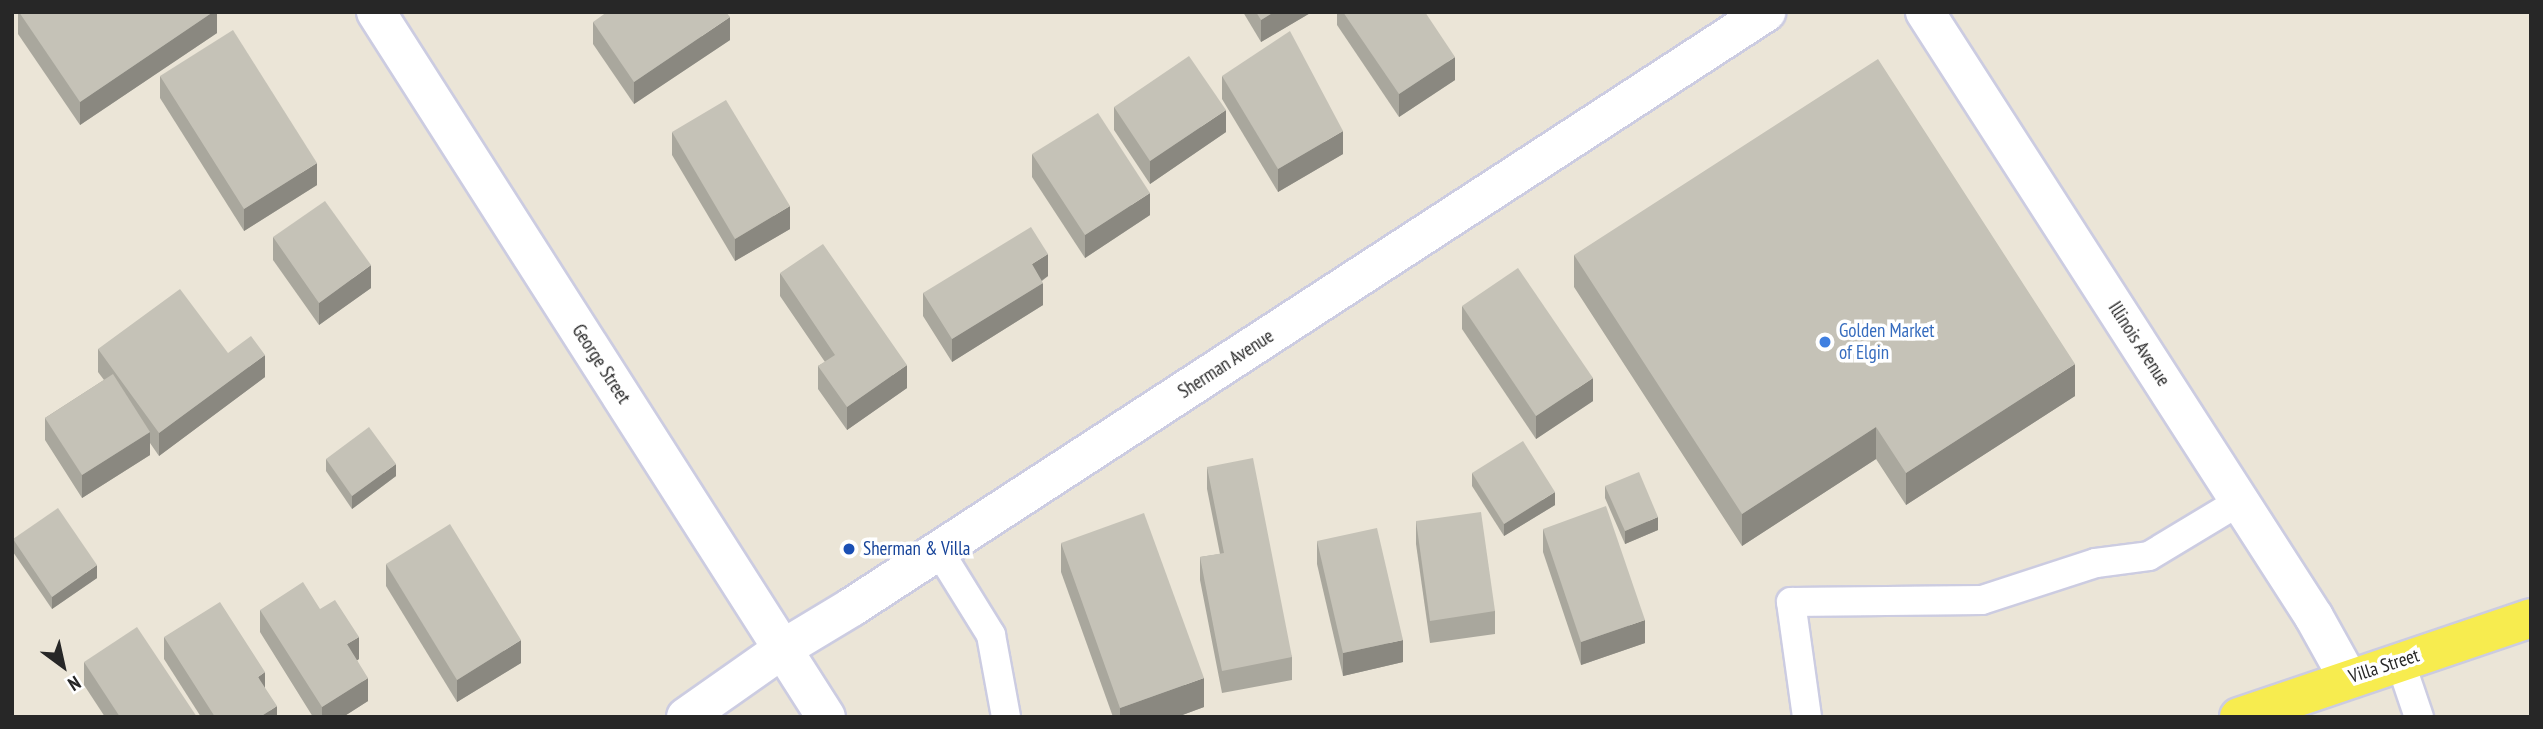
<!DOCTYPE html>
<html>
<head>
<meta charset="utf-8">
<style>
  body { margin:0 }
  #map { position:relative; width:2543px; height:729px; overflow:hidden; background:#ebe5d7; font-family:"PT Sans Narrow",sans-serif }
  div>[style] { position:absolute }
  .roads { filter:drop-shadow(2px 0 #cccce1) drop-shadow(-2px 0 #cccce1) drop-shadow(0 2px #cccce1) drop-shadow(0 -2px #cccce1) }
  .service>* { height:28px; margin:-14px; padding:0 14px; transform-origin:14px; border-radius:14px; background:#fff }
  .minor>* { height:38px; margin:-19px; padding:0 19px; transform-origin:19px; border-radius:19px; background:#fff }
  .primary>* { height:38px; margin:-19px; padding:0 19px; transform-origin:19px; border-radius:19px; background:#f7ec4f }
  .wall>* { inset:0; background:#a9a79d }
  .shaded-wall>* { inset:0; background:#8a8880 }
  .building>* { inset:0; background:#c5c2b7 }
  .dots>* { width:19px; height:19px; translate:-50% -50%; box-sizing:border-box; border:4px solid #fff; border-radius:50% }
  span { translate:-50% -50%; white-space:nowrap; text-align:center; line-height:1.15; -webkit-text-stroke:7px #fff; paint-order:stroke }
  .shop-label { font-size:19px; color:#366cbe }
  .left { translate:0 -50%; text-align:left }
  .street-label { font-size:19px; color:#272727 }
  .transit-label { font-size:19px; color:#164399 }
  .frame { position:absolute; inset:0; border:14px solid #272727; pointer-events:none }
  .north { position:absolute; left:28px; top:631px; width:70px; height:70px; -webkit-text-stroke:5px #fff; paint-order:stroke; rotate:147deg; font-size:19px; font-weight:700; line-height:28px; text-align:center; color:#272727 }
  .north::after { content:''; display:block; margin:auto; width:24px; height:32px; background:#272727; clip-path:polygon(50% 0,100% 100%,50% 72%,0 100%) }
</style>
</head>
<body>
<div id="map">
  <div class="roads">
    <div class="service">
      <i style="left:939px;top:551px;width:99px;rotate:58.2deg"></i>
      <i style="left:991px;top:635px;width:83px;rotate:79.6deg"></i>
      <i style="left:2400px;top:661px;width:59px;rotate:71.3deg"></i>
      <i style="left:1807px;top:717px;width:116px;rotate:-97.9deg"></i>
      <i style="left:1791px;top:602px;width:191px;rotate:-0.6deg"></i>
      <i style="left:1982px;top:600px;width:120px;rotate:-18deg"></i>
      <i style="left:2096px;top:563px;width:53px;rotate:-7.5deg"></i>
      <i style="left:2149px;top:556px;width:106px;rotate:-31.1deg"></i>
    </div>
    <div class="minor">
      <i style="left:376px;top:12px;width:836px;rotate:57.45deg"></i>
      <i style="left:1925px;top:12px;width:719px;rotate:57.26deg"></i>
      <i style="left:2314px;top:617px;width:70px;rotate:60.9deg"></i>
      <i style="left:686px;top:717px;width:120px;rotate:-35.1deg"></i>
      <i style="left:784px;top:648px;width:79px;rotate:-31.1deg"></i>
      <i style="left:852px;top:607px;width:1091px;rotate:-33.06deg"></i>
    </div>
    <div class="primary">
      <i style="left:2239px;top:717px;width:308px;rotate:-18.7deg"></i>
    </div>
  </div>
  <div class="wall">
    <i style="clip-path:polygon(18px 12px,217px 12px,217px 33px,80px 125px,18px 34px)"></i>
    <i style="clip-path:polygon(1243px 12px,1312px 12px,1261px 42px)"></i>
    <i style="clip-path:polygon(1337px 12px,1425px 12px,1455px 80px,1399px 117px,1337px 25px)"></i>
    <i style="clip-path:polygon(593px 22px,730px 40px,634px 104px,593px 44px)"></i>
    <i style="clip-path:polygon(160px 76px,317px 185px,244px 231px,160px 98px)"></i>
    <i style="clip-path:polygon(1222px 76px,1343px 154px,1278px 192px,1222px 99px)"></i>
    <i style="clip-path:polygon(1114px 107px,1226px 132px,1150px 184px,1114px 130px)"></i>
    <i style="clip-path:polygon(672px 132px,790px 229px,735px 261px,672px 155px)"></i>
    <i style="clip-path:polygon(1032px 154px,1150px 215px,1085px 258px,1032px 177px)"></i>
    <i style="clip-path:polygon(273px 237px,371px 288px,319px 325px,273px 260px)"></i>
    <i style="clip-path:polygon(1574px 255px,2075px 396px,1906px 505px,1876px 459px,1742px 546px,1574px 287px)"></i>
    <i style="clip-path:polygon(780px 273px,907px 388px,847px 430px,818px 389px,818px 366px,825px 362px,780px 296px)"></i>
    <i style="clip-path:polygon(1048px 276px,1042px 281px,1043px 305px,952px 362px,923px 316px,923px 293px)"></i>
    <i style="clip-path:polygon(1462px 306px,1593px 401px,1536px 439px,1462px 329px)"></i>
    <i style="clip-path:polygon(98px 349px,228px 353px,265px 377px,159px 456px,150px 443px,150px 455px,82px 498px,45px 440px,45px 418px,104px 380px,98px 372px)"></i>
    <i style="clip-path:polygon(326px 459px,396px 476px,352px 509px,326px 471px)"></i>
    <i style="clip-path:polygon(1207px 467px,1292px 657px,1292px 680px,1222px 693px,1200px 580px,1200px 557px,1220px 554px,1207px 489px)"></i>
    <i style="clip-path:polygon(1472px 473px,1555px 505px,1504px 536px,1472px 486px)"></i>
    <i style="clip-path:polygon(1605px 486px,1658px 530px,1625px 544px,1605px 498px)"></i>
    <i style="clip-path:polygon(1416px 521px,1495px 611px,1495px 634px,1430px 643px,1416px 544px)"></i>
    <i style="clip-path:polygon(1543px 529px,1645px 643px,1581px 665px,1543px 552px)"></i>
    <i style="clip-path:polygon(13px 539px,97px 578px,52px 609px,13px 552px)"></i>
    <i style="clip-path:polygon(1317px 541px,1403px 662px,1343px 676px,1317px 564px)"></i>
    <i style="clip-path:polygon(1061px 543px,1204px 707px,1177px 717px,1113px 717px,1061px 572px)"></i>
    <i style="clip-path:polygon(386px 564px,521px 663px,457px 702px,386px 586px)"></i>
    <i style="clip-path:polygon(260px 610px,359px 659px,357px 660px,368px 701px,343px 717px,313px 717px,260px 632px)"></i>
    <i style="clip-path:polygon(164px 637px,277px 717px,201px 717px,164px 659px)"></i>
    <i style="clip-path:polygon(84px 662px,197px 717px,105px 717px,84px 685px)"></i>
  </div>
  <div class="shaded-wall">
    <i style="clip-path:polygon(213px 12px,217px 12px,217px 33px,80px 125px,80px 102px)"></i>
    <i style="clip-path:polygon(1274px 12px,1312px 12px,1261px 42px,1261px 20px)"></i>
    <i style="clip-path:polygon(730px 17px,730px 40px,634px 104px,634px 82px)"></i>
    <i style="clip-path:polygon(1455px 57px,1455px 80px,1399px 117px,1399px 94px)"></i>
    <i style="clip-path:polygon(1226px 110px,1226px 132px,1150px 184px,1150px 161px)"></i>
    <i style="clip-path:polygon(1343px 131px,1343px 154px,1278px 192px,1278px 169px)"></i>
    <i style="clip-path:polygon(317px 163px,317px 185px,244px 231px,244px 209px)"></i>
    <i style="clip-path:polygon(1150px 193px,1150px 215px,1085px 258px,1085px 235px)"></i>
    <i style="clip-path:polygon(790px 206px,790px 229px,735px 261px,735px 239px)"></i>
    <i style="clip-path:polygon(1048px 254px,1048px 276px,1032px 287px,1032px 264px)"></i>
    <i style="clip-path:polygon(371px 265px,371px 288px,319px 325px,319px 303px)"></i>
    <i style="clip-path:polygon(1043px 283px,1043px 305px,952px 362px,952px 339px)"></i>
    <i style="clip-path:polygon(265px 355px,265px 377px,159px 456px,159px 433px)"></i>
    <i style="clip-path:polygon(2075px 364px,2075px 396px,1906px 505px,1906px 473px)"></i>
    <i style="clip-path:polygon(907px 365px,907px 388px,847px 430px,847px 407px)"></i>
    <i style="clip-path:polygon(1593px 378px,1593px 401px,1536px 439px,1536px 416px)"></i>
    <i style="clip-path:polygon(1876px 427px,1876px 459px,1742px 546px,1742px 514px)"></i>
    <i style="clip-path:polygon(150px 432px,150px 455px,82px 498px,82px 475px)"></i>
    <i style="clip-path:polygon(396px 464px,396px 476px,352px 509px,352px 496px)"></i>
    <i style="clip-path:polygon(1555px 492px,1555px 505px,1504px 536px,1504px 524px)"></i>
    <i style="clip-path:polygon(1658px 517px,1658px 530px,1625px 544px,1625px 531px)"></i>
    <i style="clip-path:polygon(97px 565px,97px 578px,52px 609px,52px 597px)"></i>
    <i style="clip-path:polygon(1645px 620px,1645px 643px,1581px 665px,1581px 642px)"></i>
    <i style="clip-path:polygon(359px 637px,359px 659px,347px 667px,347px 644px)"></i>
    <i style="clip-path:polygon(521px 640px,521px 663px,457px 702px,457px 680px)"></i>
    <i style="clip-path:polygon(1403px 640px,1403px 662px,1343px 676px,1343px 653px)"></i>
    <i style="clip-path:polygon(265px 672px,265px 695px,258px 677px)"></i>
    <i style="clip-path:polygon(368px 678px,368px 701px,343px 717px,322px 717px,322px 707px)"></i>
    <i style="clip-path:polygon(1204px 678px,1204px 707px,1177px 717px,1120px 717px,1120px 708px)"></i>
    <i style="clip-path:polygon(277px 706px,277px 717px,260px 717px)"></i>
  </div>
  <div class="building">
    <i style="clip-path:polygon(19px 12px,213px 12px,80px 102px)"></i>
    <i style="clip-path:polygon(607px 12px,726px 12px,730px 17px,634px 82px,593px 22px)"></i>
    <i style="clip-path:polygon(1256px 12px,1274px 12px,1261px 20px)"></i>
    <i style="clip-path:polygon(1343px 12px,1425px 12px,1455px 57px,1399px 94px)"></i>
    <i style="clip-path:polygon(233px 30px,317px 163px,244px 209px,160px 76px)"></i>
    <i style="clip-path:polygon(1290px 31px,1343px 131px,1278px 169px,1222px 76px)"></i>
    <i style="clip-path:polygon(1189px 56px,1226px 110px,1150px 161px,1114px 107px)"></i>
    <i style="clip-path:polygon(1878px 59px,2075px 364px,1906px 473px,1876px 427px,1742px 514px,1574px 255px)"></i>
    <i style="clip-path:polygon(726px 100px,790px 206px,735px 239px,672px 132px)"></i>
    <i style="clip-path:polygon(1098px 113px,1150px 193px,1085px 235px,1032px 154px)"></i>
    <i style="clip-path:polygon(325px 201px,371px 265px,319px 303px,273px 237px)"></i>
    <i style="clip-path:polygon(1031px 227px,1048px 254px,1032px 264px,1043px 283px,952px 339px,923px 293px)"></i>
    <i style="clip-path:polygon(823px 244px,907px 365px,847px 407px,818px 366px,835px 355px,780px 273px)"></i>
    <i style="clip-path:polygon(1518px 268px,1593px 378px,1536px 416px,1462px 306px)"></i>
    <i style="clip-path:polygon(180px 289px,228px 353px,251px 336px,265px 355px,159px 433px,98px 349px)"></i>
    <i style="clip-path:polygon(113px 374px,150px 432px,82px 475px,45px 418px)"></i>
    <i style="clip-path:polygon(369px 427px,396px 464px,352px 496px,326px 459px)"></i>
    <i style="clip-path:polygon(1523px 441px,1555px 492px,1504px 524px,1472px 473px)"></i>
    <i style="clip-path:polygon(1253px 458px,1292px 657px,1222px 671px,1200px 557px,1224px 553px,1207px 467px)"></i>
    <i style="clip-path:polygon(1639px 472px,1658px 517px,1625px 531px,1605px 486px)"></i>
    <i style="clip-path:polygon(1606px 506px,1645px 620px,1581px 642px,1543px 529px)"></i>
    <i style="clip-path:polygon(58px 508px,97px 565px,52px 597px,13px 539px)"></i>
    <i style="clip-path:polygon(1481px 512px,1495px 611px,1430px 621px,1416px 521px)"></i>
    <i style="clip-path:polygon(1144px 513px,1204px 678px,1120px 708px,1061px 543px)"></i>
    <i style="clip-path:polygon(450px 524px,521px 640px,457px 680px,386px 564px)"></i>
    <i style="clip-path:polygon(1377px 528px,1403px 640px,1343px 653px,1317px 541px)"></i>
    <i style="clip-path:polygon(303px 582px,320px 609px,335px 600px,359px 637px,347px 644px,368px 678px,322px 707px,260px 610px)"></i>
    <i style="clip-path:polygon(220px 602px,265px 672px,258px 677px,277px 706px,260px 717px,215px 717px,164px 637px)"></i>
    <i style="clip-path:polygon(137px 627px,197px 717px,120px 717px,84px 662px)"></i>
  </div>
  <div class="dots">
    <i style="left:1825px;top:342px;background:#3f7fe0"></i>
    <i style="left:849px;top:549px;background:#1a4fb4"></i>
  </div>
  <div class="shop-label">
    <span class="left" style="left:1839px;top:342px">Golden Market<br>of Elgin</span>
  </div>
  <div class="street-label">
    <span style="left:2139px;top:344px;rotate:57deg">Illinois Avenue</span>
    <span style="left:601px;top:364px;rotate:57deg">George Street</span>
    <span style="left:1226px;top:364px;rotate:-33deg">Sherman Avenue</span>
    <span style="left:2384px;top:666px;rotate:-18deg">Villa Street</span>
  </div>
  <div class="transit-label">
    <span class="left" style="left:863px;top:549px">Sherman &amp; Villa</span>
  </div>
  <div class="frame"></div>
  <div class="north">N</div>
</div>
</body>
</html>
